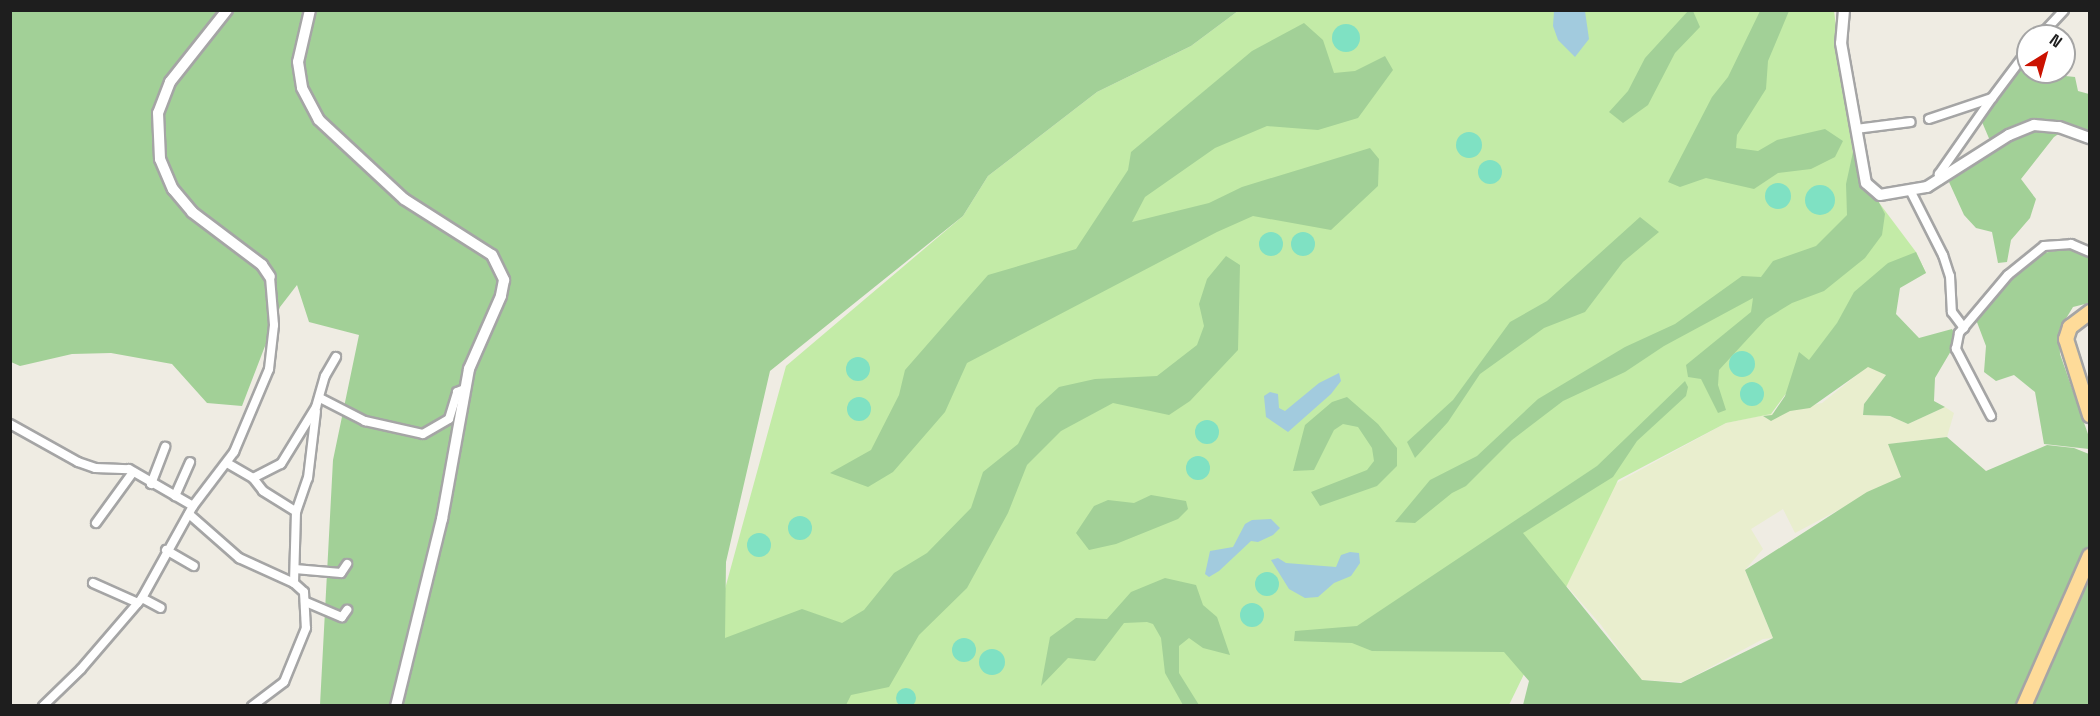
<!DOCTYPE html>
<html>
<head>
<meta charset="utf-8">
<style>
  body { margin:0 }
  #map { position:relative; width:2100px; height:716px; overflow:hidden; background:#efece3; font-family:"Space Grotesk",sans-serif }
  div>[style] { position:absolute }
  .farmland>* { inset:0; background:#e9eece }
  .grass>* { inset:0; background:#c3eba7 }
  .forest>* { inset:0; background:#a2d097 }
  .pitch>* { inset:0; background:#7fe1c3 }
  .round { border-radius:50% }
  .water>* { inset:0; background:#a2cbde }
  .roads { filter:drop-shadow(2px 0 #a5a5a5) drop-shadow(-2px 0 #a5a5a5) drop-shadow(0 2px #a5a5a5) drop-shadow(0 -2px #a5a5a5) }
  .minor>* { height:8px; margin:-4px; padding:0 4px; transform-origin:4px; border-radius:4px; background:#fff }
  .tertiary>* { height:10px; margin:-5px; padding:0 5px; transform-origin:5px; border-radius:5px; background:#fff }
  .primary>* { height:14px; margin:-7px; padding:0 7px; transform-origin:7px; border-radius:7px; background:#fedb99 }
  span { translate:-50% -50%; white-space:nowrap; text-align:center; line-height:1.15; -webkit-text-stroke:4.5px #fff; paint-order:stroke }
  .frame { position:absolute; inset:0; border:12px solid #1e1e1e; pointer-events:none }
  .north { position:absolute; left:2016px; top:24px; width:60px; height:60px; box-sizing:border-box; background:#fff; border:2px solid #a5a5a5; border-radius:50%; rotate:37deg; font-size:16px; font-weight:700; line-height:24px; text-align:center; color:#1e1e1e }
  .north::after { content:''; display:block; margin:auto; width:21px; height:27px; background:#cb1200; clip-path:polygon(50% 0,100% 100%,50% 72%,0 100%) }
</style>
</head>
<body>
<div id="map">
  <div class="farmland">
    <i style="clip-path:polygon(1868px 366px,1886px 375px,1864px 404px,1863px 415px,1890px 416px,1908px 424px,1945px 407px,1954px 413px,1947px 437px,1889px 444px,1901px 477px,1795px 533px,1783px 509px,1751px 529px,1763px 549px,1745px 570px,1773px 638px,1763px 639px,1683px 682px,1641px 680px,1601px 625px,1522px 535px,1726px 423px,1822px 403px)"></i>
  </div>
  <div class="grass">
    <i style="clip-path:polygon(1238px 11px,1834px 11px,1858px 190px,1880px 204px,1916px 252px,1926px 273px,1861px 291px,1771px 414px,1726px 423px,1618px 480px,1509px 705px,755px 705px,708px 651px,786px 366px,963px 216px,988px 176px,1097px 92px,1191px 46px)"></i>
  </div>
  <div class="forest">
    <i style="clip-path:polygon(11px 11px,1238px 11px,1191px 46px,1097px 92px,988px 176px,963px 216px,770px 371px,726px 562px,725px 638px,802px 609px,842px 623px,864px 610px,894px 573px,927px 553px,971px 508px,983px 472px,1018px 444px,1036px 408px,1059px 387px,1095px 379px,1157px 376px,1197px 345px,1204px 326px,1199px 304px,1207px 279px,1226px 256px,1240px 265px,1238px 350px,1190px 401px,1169px 415px,1113px 403px,1061px 431px,1027px 465px,1008px 513px,967px 588px,919px 635px,889px 687px,851px 695px,846px 705px,320px 705px,333px 460px,359px 335px,309px 322px,297px 285px,280px 307px,242px 406px,207px 403px,172px 364px,111px 353px,72px 354px,20px 366px,11px 362px)"></i>
    <i style="clip-path:polygon(1688px 11px,1693px 11px,1700px 27px,1675px 53px,1648px 105px,1623px 123px,1609px 112px,1628px 91px,1645px 58px)"></i>
    <i style="clip-path:polygon(1760px 11px,1789px 11px,1768px 61px,1766px 89px,1737px 135px,1736px 148px,1758px 151px,1777px 140px,1825px 129px,1843px 141px,1835px 157px,1811px 169px,1778px 173px,1754px 189px,1706px 178px,1680px 187px,1668px 182px,1712px 97px,1728px 77px)"></i>
    <i style="clip-path:polygon(1304px 23px,1323px 40px,1334px 73px,1355px 71px,1385px 56px,1393px 70px,1358px 118px,1318px 130px,1267px 126px,1215px 148px,1145px 197px,1132px 222px,1209px 203px,1242px 187px,1370px 148px,1379px 159px,1378px 186px,1331px 230px,1253px 216px,1217px 232px,967px 363px,945px 412px,893px 472px,868px 487px,830px 473px,871px 450px,899px 395px,905px 370px,988px 275px,1076px 249px,1128px 170px,1131px 152px,1252px 51px)"></i>
    <i style="clip-path:polygon(2028px 58px,2028px 72px,2075px 77px,2078px 91px,2089px 94px,2089px 133px,2072px 125px,2054px 137px,2021px 179px,2036px 199px,2030px 218px,2011px 240px,2007px 262px,1998px 263px,1992px 232px,1976px 228px,1964px 215px,1949px 182px,1991px 143px,1982px 122px)"></i>
    <i style="clip-path:polygon(1853px 152px,1885px 214px,1882px 235px,1865px 258px,1824px 291px,1792px 303px,1766px 319px,1719px 370px,1718px 385px,1726px 410px,1718px 413px,1701px 379px,1688px 377px,1686px 365px,1751px 312px,1753px 298px,1664px 346px,1625px 372px,1563px 401px,1512px 440px,1466px 486px,1452px 493px,1415px 523px,1395px 522px,1430px 480px,1477px 456px,1538px 399px,1625px 347px,1675px 324px,1742px 276px,1761px 277px,1773px 261px,1816px 246px,1847px 215px,1846px 184px)"></i>
    <i style="clip-path:polygon(1640px 217px,1659px 232px,1623px 262px,1585px 312px,1544px 328px,1480px 374px,1448px 422px,1415px 458px,1407px 442px,1453px 400px,1510px 322px,1547px 301px)"></i>
    <i style="clip-path:polygon(2075px 248px,2089px 255px,2089px 303px,2073px 307px,2059px 330px,2060px 354px,2089px 437px,2089px 449px,2044px 444px,2035px 392px,2014px 375px,1996px 381px,1984px 372px,1986px 346px,1975px 317px,2036px 254px)"></i>
    <i style="clip-path:polygon(1916px 252px,1926px 273px,1900px 288px,1896px 314px,1919px 338px,1952px 329px,1958px 339px,1935px 378px,1934px 401px,1945px 407px,1908px 424px,1890px 416px,1863px 415px,1864px 404px,1886px 375px,1868px 367px,1810px 408px,1790px 411px,1771px 421px,1763px 416px,1772px 415px,1785px 396px,1799px 352px,1809px 360px,1837px 323px,1854px 292px,1888px 263px)"></i>
    <i style="clip-path:polygon(1685px 381px,1688px 387px,1686px 396px,1637px 441px,1613px 477px,1523px 533px,1642px 680px,1681px 683px,1773px 638px,1745px 570px,1867px 492px,1901px 477px,1888px 444px,1947px 437px,1986px 471px,2047px 445px,2074px 448px,2089px 454px,2089px 705px,1523px 705px,1529px 681px,1504px 652px,1372px 651px,1352px 643px,1294px 641px,1295px 631px,1357px 626px,1597px 466px)"></i>
    <i style="clip-path:polygon(1347px 397px,1378px 424px,1397px 448px,1397px 466px,1377px 486px,1320px 506px,1311px 492px,1367px 470px,1374px 461px,1372px 448px,1358px 427px,1343px 424px,1334px 430px,1314px 470px,1293px 471px,1305px 425px,1332px 402px)"></i>
    <i style="clip-path:polygon(1151px 495px,1186px 501px,1188px 509px,1178px 519px,1116px 544px,1089px 550px,1076px 533px,1094px 506px,1108px 500px,1134px 503px)"></i>
    <i style="clip-path:polygon(1165px 578px,1196px 585px,1203px 605px,1217px 617px,1230px 655px,1203px 648px,1189px 638px,1179px 646px,1179px 673px,1199px 705px,1183px 705px,1165px 673px,1161px 638px,1153px 624px,1147px 622px,1124px 623px,1095px 661px,1068px 658px,1041px 686px,1050px 637px,1076px 618px,1107px 619px,1131px 592px)"></i>
  </div>
  <div class="pitch">
    <i class="round" style="left:1332px;top:24px;width:28px;height:28px"></i>
    <i class="round" style="left:1456px;top:132px;width:26px;height:26px"></i>
    <i class="round" style="left:1478px;top:160px;width:24px;height:24px"></i>
    <i class="round" style="left:1765px;top:183px;width:26px;height:26px"></i>
    <i class="round" style="left:1805px;top:185px;width:30px;height:30px"></i>
    <i class="round" style="left:1259px;top:232px;width:24px;height:24px"></i>
    <i class="round" style="left:1291px;top:232px;width:24px;height:24px"></i>
    <i class="round" style="left:1729px;top:351px;width:26px;height:26px"></i>
    <i class="round" style="left:846px;top:357px;width:24px;height:24px"></i>
    <i class="round" style="left:1740px;top:382px;width:24px;height:24px"></i>
    <i class="round" style="left:847px;top:397px;width:24px;height:24px"></i>
    <i class="round" style="left:1195px;top:420px;width:24px;height:24px"></i>
    <i class="round" style="left:1186px;top:456px;width:24px;height:24px"></i>
    <i class="round" style="left:788px;top:516px;width:24px;height:24px"></i>
    <i class="round" style="left:747px;top:533px;width:24px;height:24px"></i>
    <i class="round" style="left:1255px;top:572px;width:24px;height:24px"></i>
    <i class="round" style="left:1240px;top:603px;width:24px;height:24px"></i>
    <i class="round" style="left:952px;top:638px;width:24px;height:24px"></i>
    <i class="round" style="left:979px;top:649px;width:26px;height:26px"></i>
    <i class="round" style="left:896px;top:688px;width:20px;height:20px"></i>
  </div>
  <div class="water">
    <i style="clip-path:polygon(1554px 11px,1585px 11px,1589px 39px,1575px 57px,1558px 40px,1553px 26px)"></i>
    <i style="clip-path:polygon(1339px 373px,1341px 381px,1331px 394px,1288px 432px,1266px 417px,1264px 396px,1270px 392px,1278px 394px,1279px 408px,1285px 411px,1319px 383px)"></i>
    <i style="clip-path:polygon(1271px 519px,1280px 528px,1273px 535px,1258px 542px,1251px 541px,1219px 571px,1209px 577px,1205px 574px,1210px 551px,1233px 547px,1245px 524px,1252px 520px)"></i>
    <i style="clip-path:polygon(1350px 552px,1359px 553px,1360px 563px,1351px 576px,1334px 583px,1318px 597px,1305px 598px,1289px 589px,1271px 560px,1278px 558px,1286px 563px,1336px 567px,1341px 555px)"></i>
  </div>
  <div class="roads">
    <div class="minor">
      <i style="left:2040px;top:36px;width:35px;rotate:-47deg"></i>
      <i style="left:1992px;top:98px;width:60px;rotate:-53.1deg"></i>
      <i style="left:1929px;top:119px;width:66px;rotate:-18.4deg"></i>
      <i style="left:1992px;top:98px;width:93px;rotate:124.9deg"></i>
      <i style="left:1939px;top:174px;width:6px;rotate:90deg"></i>
      <i style="left:1856px;top:129px;width:55px;rotate:-7.3deg"></i>
      <i style="left:1911px;top:192px;width:71px;rotate:63.1deg"></i>
      <i style="left:1943px;top:255px;width:22px;rotate:72deg"></i>
      <i style="left:1950px;top:276px;width:36px;rotate:87deg"></i>
      <i style="left:1952px;top:312px;width:20px;rotate:53deg"></i>
      <i style="left:320px;top:398px;width:51px;rotate:27.1deg"></i>
      <i style="left:365px;top:421px;width:59px;rotate:12.6deg"></i>
      <i style="left:423px;top:434px;width:30px;rotate:-30deg"></i>
      <i style="left:449px;top:419px;width:28px;rotate:-73deg"></i>
      <i style="left:457px;top:392px;width:9px;rotate:-21deg"></i>
      <i style="left:1991px;top:416px;width:76px;rotate:-117.6deg"></i>
      <i style="left:1956px;top:349px;width:16px;rotate:-79deg"></i>
      <i style="left:1959px;top:333px;width:76px;rotate:-49.8deg"></i>
      <i style="left:2008px;top:275px;width:46px;rotate:-38.9deg"></i>
      <i style="left:2044px;top:246px;width:27px;rotate:-4deg"></i>
      <i style="left:2071px;top:244px;width:21px;rotate:23deg"></i>
      <i style="left:10px;top:424px;width:78px;rotate:29.2deg"></i>
      <i style="left:78px;top:462px;width:18px;rotate:19deg"></i>
      <i style="left:95px;top:468px;width:34px;rotate:2deg"></i>
      <i style="left:129px;top:469px;width:74px;rotate:30deg"></i>
      <i style="left:227px;top:463px;width:30px;rotate:30deg"></i>
      <i style="left:253px;top:478px;width:31px;rotate:-27deg"></i>
      <i style="left:281px;top:464px;width:67px;rotate:-58.4deg"></i>
      <i style="left:316px;top:407px;width:32px;rotate:-74deg"></i>
      <i style="left:325px;top:376px;width:22px;rotate:-60deg"></i>
      <i style="left:253px;top:478px;width:16px;rotate:52deg"></i>
      <i style="left:263px;top:491px;width:39px;rotate:32deg"></i>
      <i style="left:151px;top:484px;width:40px;rotate:-69deg"></i>
      <i style="left:175px;top:496px;width:37px;rotate:-66deg"></i>
      <i style="left:189px;top:514px;width:67px;rotate:41.3deg"></i>
      <i style="left:239px;top:558px;width:60px;rotate:24.4deg"></i>
      <i style="left:294px;top:583px;width:13px;rotate:42deg"></i>
      <i style="left:304px;top:592px;width:36px;rotate:87deg"></i>
      <i style="left:306px;top:628px;width:58px;rotate:112.2deg"></i>
      <i style="left:284px;top:682px;width:40px;rotate:143deg"></i>
      <i style="left:96px;top:523px;width:63px;rotate:-54deg"></i>
      <i style="left:166px;top:550px;width:32px;rotate:30deg"></i>
      <i style="left:295px;top:569px;width:46px;rotate:5deg"></i>
      <i style="left:341px;top:573px;width:11px;rotate:-56deg"></i>
      <i style="left:93px;top:583px;width:49px;rotate:24deg"></i>
      <i style="left:294px;top:583px;width:71px;rotate:-88.4deg"></i>
      <i style="left:296px;top:512px;width:36px;rotate:-71deg"></i>
      <i style="left:308px;top:478px;width:67px;rotate:-83.2deg"></i>
      <i style="left:142px;top:598px;width:21px;rotate:28deg"></i>
      <i style="left:306px;top:602px;width:39px;rotate:23deg"></i>
      <i style="left:342px;top:617px;width:9px;rotate:-54deg"></i>
      <i style="left:43px;top:706px;width:53px;rotate:-44.2deg"></i>
      <i style="left:81px;top:669px;width:94px;rotate:-49.3deg"></i>
      <i style="left:142px;top:598px;width:105px;rotate:-61deg"></i>
      <i style="left:193px;top:506px;width:68px;rotate:-52.8deg"></i>
      <i style="left:234px;top:452px;width:90px;rotate:-67.1deg"></i>
      <i style="left:269px;top:369px;width:44px;rotate:-83.5deg"></i>
      <i style="left:274px;top:325px;width:48px;rotate:-94.8deg"></i>
    </div>
    <div class="tertiary">
      <i style="left:227px;top:10px;width:92px;rotate:128.4deg"></i>
      <i style="left:170px;top:82px;width:33px;rotate:111deg"></i>
      <i style="left:158px;top:113px;width:46px;rotate:87.5deg"></i>
      <i style="left:160px;top:159px;width:33px;rotate:67deg"></i>
      <i style="left:173px;top:189px;width:30px;rotate:50deg"></i>
      <i style="left:192px;top:212px;width:88px;rotate:37.1deg"></i>
      <i style="left:262px;top:265px;width:14px;rotate:56deg"></i>
      <i style="left:310px;top:10px;width:53px;rotate:103deg"></i>
      <i style="left:298px;top:62px;width:26px;rotate:81deg"></i>
      <i style="left:302px;top:88px;width:36px;rotate:62deg"></i>
      <i style="left:319px;top:120px;width:116px;rotate:42.9deg"></i>
      <i style="left:404px;top:199px;width:104px;rotate:32.5deg"></i>
      <i style="left:492px;top:255px;width:28px;rotate:64deg"></i>
      <i style="left:504px;top:280px;width:16px;rotate:101deg"></i>
      <i style="left:501px;top:296px;width:80px;rotate:113.7deg"></i>
      <i style="left:469px;top:369px;width:152px;rotate:100.2deg"></i>
      <i style="left:442px;top:519px;width:193px;rotate:103.8deg"></i>
      <i style="left:1844px;top:10px;width:33px;rotate:95deg"></i>
      <i style="left:1841px;top:43px;width:142px;rotate:79.9deg"></i>
      <i style="left:1866px;top:183px;width:18px;rotate:41deg"></i>
      <i style="left:1880px;top:195px;width:48px;rotate:-9.7deg"></i>
      <i style="left:1927px;top:187px;width:97px;rotate:-32.4deg"></i>
      <i style="left:2009px;top:135px;width:27px;rotate:-22deg"></i>
      <i style="left:2034px;top:125px;width:25px;rotate:5deg"></i>
      <i style="left:2059px;top:127px;width:33px;rotate:20deg"></i>
    </div>
    <div class="primary">
      <i style="left:2090px;top:312px;width:25px;rotate:143deg"></i>
      <i style="left:2070px;top:327px;width:13px;rotate:108deg"></i>
      <i style="left:2066px;top:339px;width:80px;rotate:72.5deg"></i>
      <i style="left:2024px;top:706px;width:164px;rotate:-66.3deg"></i>
    </div>
  </div>
  <div class="frame"></div>
  <div class="north">N</div>
</div>
</body>
</html>
